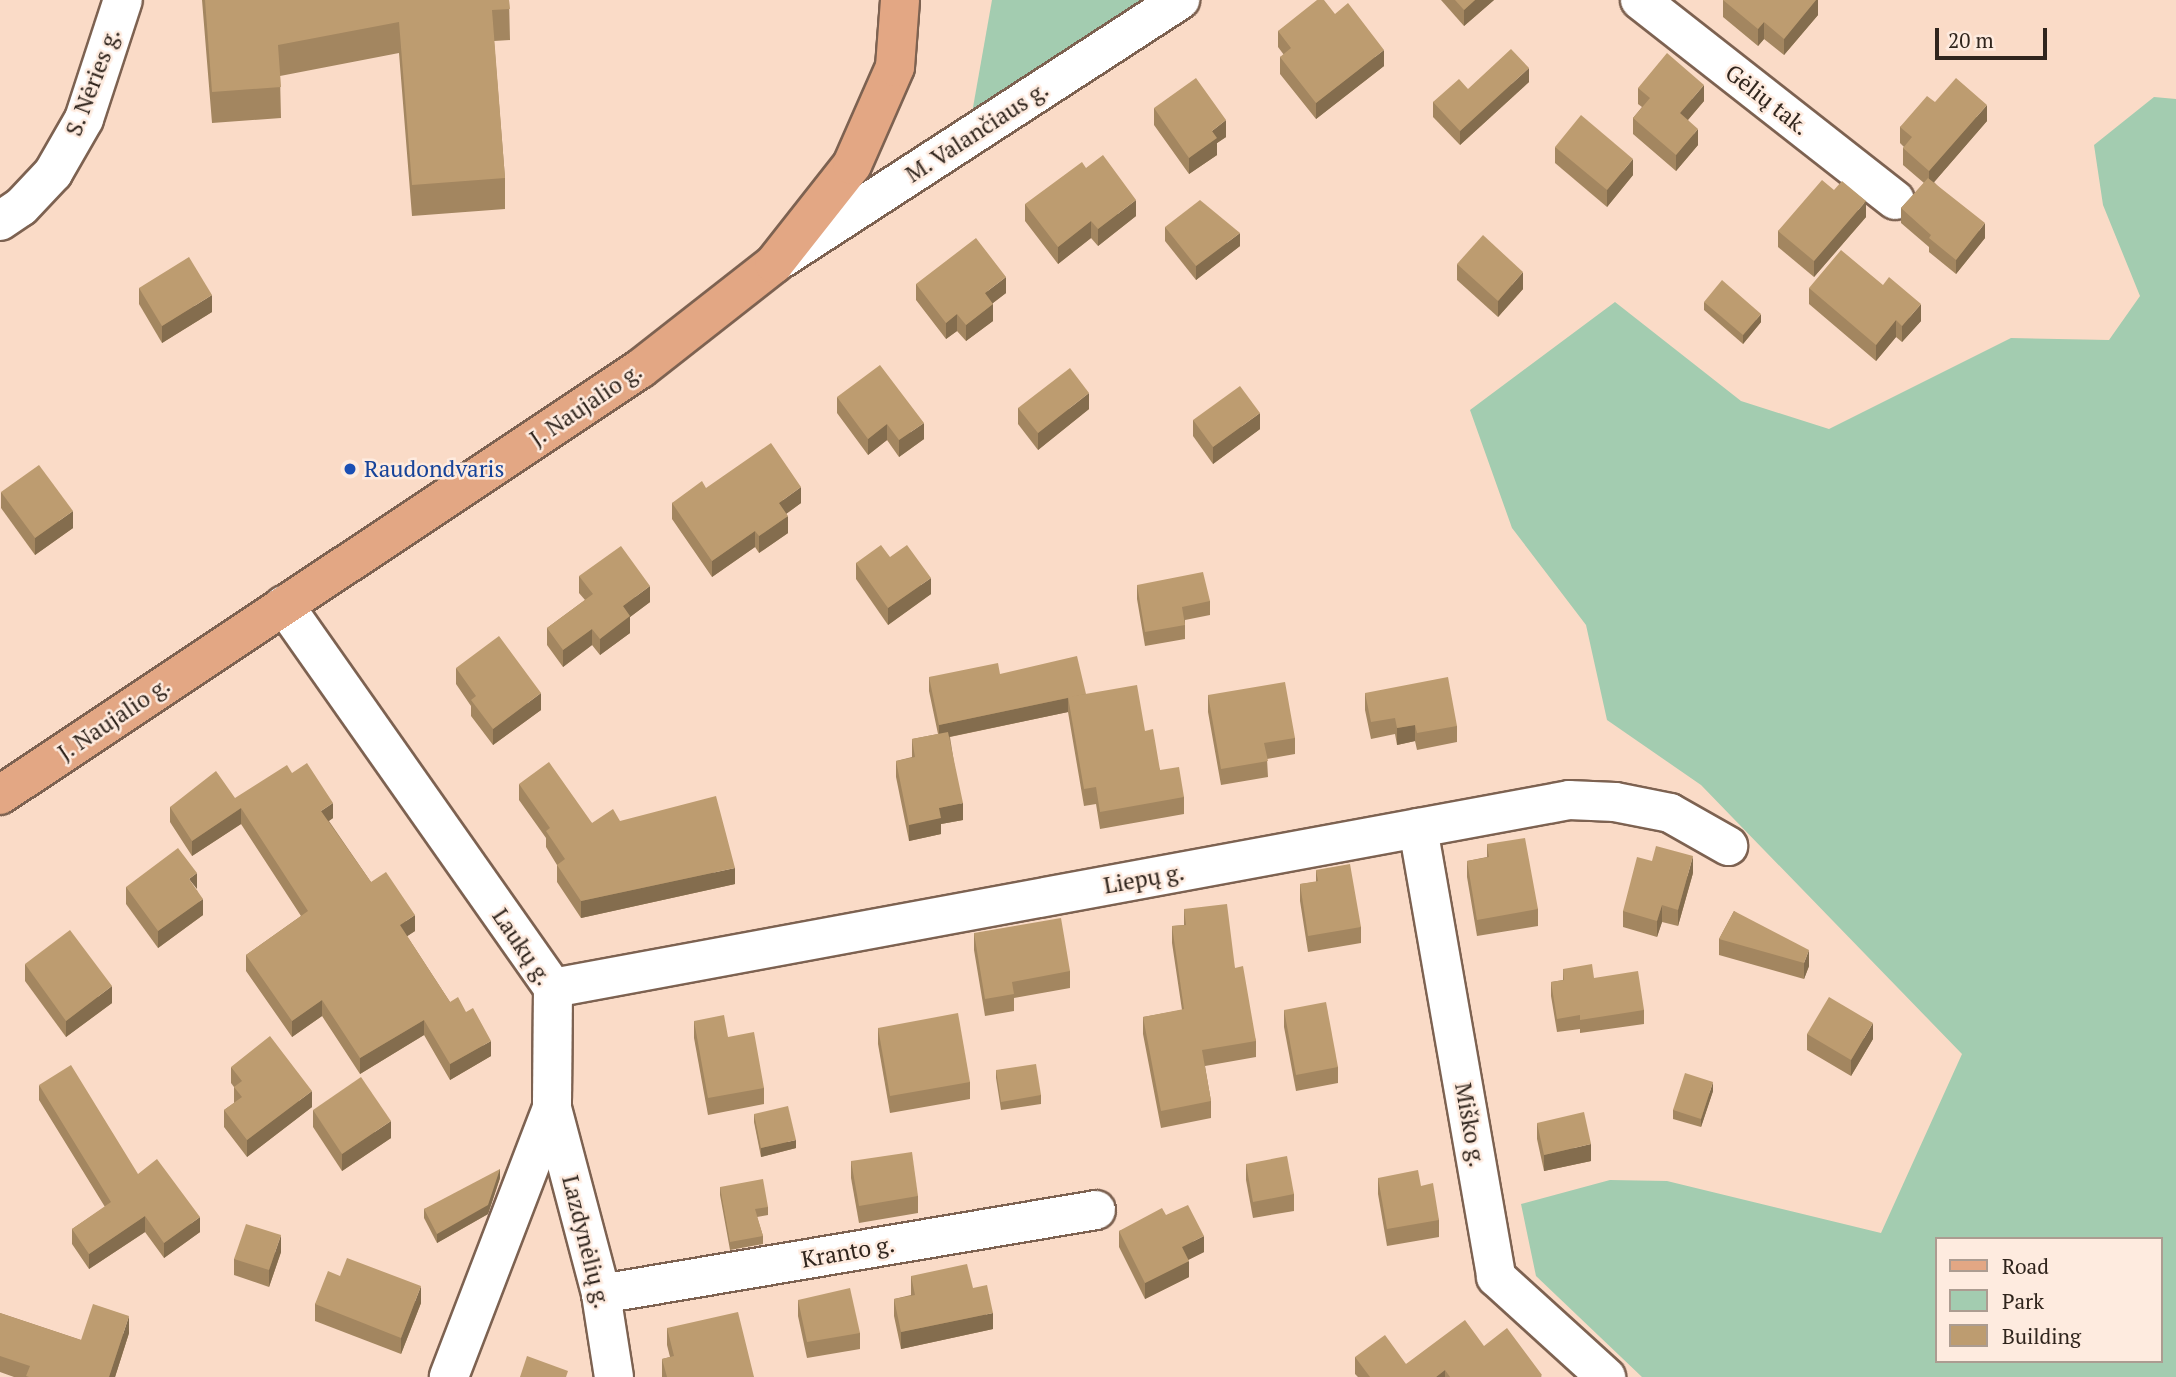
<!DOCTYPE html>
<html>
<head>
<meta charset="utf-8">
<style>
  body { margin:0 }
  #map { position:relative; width:2176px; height:1377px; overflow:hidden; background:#fadbc7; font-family:"PT Serif",serif }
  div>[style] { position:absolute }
  .green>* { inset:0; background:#a3ccb0 }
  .roads { filter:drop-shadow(2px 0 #7d6251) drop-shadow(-2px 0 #7d6251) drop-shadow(0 2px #7d6251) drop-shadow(0 -2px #7d6251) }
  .minor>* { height:38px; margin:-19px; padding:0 19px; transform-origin:19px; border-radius:19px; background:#fff }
  .major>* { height:38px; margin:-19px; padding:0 19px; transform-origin:19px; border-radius:19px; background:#e3a784 }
  .wall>* { inset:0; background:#a38660 }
  .shaded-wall>* { inset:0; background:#846d4e }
  .building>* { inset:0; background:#bd9c70 }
  .dots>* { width:19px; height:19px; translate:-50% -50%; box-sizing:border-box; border:4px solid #feebdf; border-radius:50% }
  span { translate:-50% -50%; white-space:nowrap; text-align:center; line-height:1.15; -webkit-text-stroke:5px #feebdf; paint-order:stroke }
  .street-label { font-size:23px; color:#30251d }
  .transit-label { font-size:23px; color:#164399 }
  .left { translate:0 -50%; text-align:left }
  .legend { position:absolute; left:1935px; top:1237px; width:228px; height:126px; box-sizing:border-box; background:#feebdf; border:2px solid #ac9c91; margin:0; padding:9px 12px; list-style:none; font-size:21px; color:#30251d }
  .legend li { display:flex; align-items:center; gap:14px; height:35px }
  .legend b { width:35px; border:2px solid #ac9c91 }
  .scale { position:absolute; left:1935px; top:28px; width:112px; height:32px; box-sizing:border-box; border:4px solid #30251d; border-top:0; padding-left:9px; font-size:21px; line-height:24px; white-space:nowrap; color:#30251d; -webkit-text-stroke:5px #feebdf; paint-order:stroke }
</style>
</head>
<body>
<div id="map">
  <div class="green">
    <i style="clip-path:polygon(992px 0,1152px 0,972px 113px)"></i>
    <i style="clip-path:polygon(evenodd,2154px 97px,2176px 99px,2176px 1377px,1642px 1377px,1536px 1276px,1521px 1204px,1610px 1180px,1667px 1181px,1881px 1233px,1962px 1054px,1701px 785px,1607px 720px,1586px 625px,1512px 528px,1470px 410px,1615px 302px,1741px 401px,1829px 429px,2011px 338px,2109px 340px,2140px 296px,2103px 205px,2094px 145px,2154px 97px,1936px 1239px,2160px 1239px,2160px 1361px,1936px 1361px,1936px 1239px)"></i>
  </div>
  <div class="roads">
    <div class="minor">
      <i style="left:1640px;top:0;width:324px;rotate:38.1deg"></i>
      <i style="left:0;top:221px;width:25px;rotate:-34deg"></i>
      <i style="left:21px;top:207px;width:47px;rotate:-46.7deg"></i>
      <i style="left:53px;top:173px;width:62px;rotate:-60.1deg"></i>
      <i style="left:84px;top:119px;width:125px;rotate:-71.9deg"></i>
      <i style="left:781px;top:259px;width:476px;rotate:-33deg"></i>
      <i style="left:284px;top:605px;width:468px;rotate:54.9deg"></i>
      <i style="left:553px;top:988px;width:120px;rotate:90.5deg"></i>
      <i style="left:552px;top:1108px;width:288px;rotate:111deg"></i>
      <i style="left:1418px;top:828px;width:456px;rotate:80.1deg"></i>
      <i style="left:1496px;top:1277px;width:149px;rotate:42.3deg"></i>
      <i style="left:553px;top:988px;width:1033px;rotate:-10.48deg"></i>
      <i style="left:1569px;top:800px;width:46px;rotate:2.5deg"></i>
      <i style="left:1615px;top:802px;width:56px;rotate:11.3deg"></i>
      <i style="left:1670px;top:813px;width:67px;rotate:29.6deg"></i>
      <i style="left:552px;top:1108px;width:192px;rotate:75.2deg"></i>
      <i style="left:601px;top:1294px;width:84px;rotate:81.1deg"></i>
      <i style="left:601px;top:1294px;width:502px;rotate:-9.63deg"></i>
    </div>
    <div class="major">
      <i style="left:0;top:795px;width:769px;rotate:-33.65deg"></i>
      <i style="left:640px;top:369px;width:170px;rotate:-38.1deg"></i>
      <i style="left:774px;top:264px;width:126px;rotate:-51.8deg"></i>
      <i style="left:852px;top:165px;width:107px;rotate:-66.3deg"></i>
      <i style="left:895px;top:67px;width:67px;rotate:-85.7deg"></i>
    </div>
  </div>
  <div class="wall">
    <i style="clip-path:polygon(202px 0,509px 0,510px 40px,494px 41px,505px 178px,505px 209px,412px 216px,399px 53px,280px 76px,281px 118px,212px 123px)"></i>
    <i style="clip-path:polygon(1441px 0,1494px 0,1464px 26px)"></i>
    <i style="clip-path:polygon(1723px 0,1818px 0,1818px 15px,1784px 55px,1764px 39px,1758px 46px,1723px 17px)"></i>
    <i style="clip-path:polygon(1335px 14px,1384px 66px,1316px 119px,1280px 74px,1280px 57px,1284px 55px,1278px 47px,1278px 31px)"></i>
    <i style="clip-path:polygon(1529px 82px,1460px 145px,1433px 117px,1433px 102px,1468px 89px)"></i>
    <i style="clip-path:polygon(1638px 88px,1704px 101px,1688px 120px,1698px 145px,1676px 171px,1633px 134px,1633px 118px,1642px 107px,1638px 104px)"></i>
    <i style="clip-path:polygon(1935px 102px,1987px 121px,1934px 182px,1985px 238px,1956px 274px,1929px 252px,1929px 247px,1901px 223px,1901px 208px,1924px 183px,1903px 165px,1903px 148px,1904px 147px,1900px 143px,1900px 127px)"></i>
    <i style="clip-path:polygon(1154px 108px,1226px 137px,1217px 143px,1217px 155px,1189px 174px,1154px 125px)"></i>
    <i style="clip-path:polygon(1555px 147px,1633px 175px,1607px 207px,1555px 163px)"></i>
    <i style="clip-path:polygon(1834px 190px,1866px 217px,1814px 277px,1778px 247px,1778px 231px)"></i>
    <i style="clip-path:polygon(1025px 204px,1136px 216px,1098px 246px,1091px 238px,1058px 264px,1025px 221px)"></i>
    <i style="clip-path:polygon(1165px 227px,1240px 246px,1196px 280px,1165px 241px)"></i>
    <i style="clip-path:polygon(1457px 264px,1523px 289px,1498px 317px,1457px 280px)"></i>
    <i style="clip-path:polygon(916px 284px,1006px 293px,993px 303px,993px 321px,966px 341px,957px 331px,946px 339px,916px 300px)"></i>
    <i style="clip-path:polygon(139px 288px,212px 312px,162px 343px,139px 304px)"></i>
    <i style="clip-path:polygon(1809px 288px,1921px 321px,1902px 342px,1896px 337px,1876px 361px,1809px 304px)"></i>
    <i style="clip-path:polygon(1704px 302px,1761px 322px,1743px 344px,1704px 310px)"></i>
    <i style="clip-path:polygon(837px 397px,924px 439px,899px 457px,887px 440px,868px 455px,837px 413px)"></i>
    <i style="clip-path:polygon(1018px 408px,1089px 409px,1038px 450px,1018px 424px)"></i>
    <i style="clip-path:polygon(1193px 420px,1260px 429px,1213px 464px,1193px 436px)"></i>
    <i style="clip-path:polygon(706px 488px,801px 503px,786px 514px,788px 533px,759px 553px,755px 547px,712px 577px,672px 519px,672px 503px)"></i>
    <i style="clip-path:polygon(1px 492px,73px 528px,35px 555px,1px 508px)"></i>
    <i style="clip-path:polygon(890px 557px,931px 594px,888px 625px,856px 579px,856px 563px)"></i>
    <i style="clip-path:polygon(579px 576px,650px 602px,630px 617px,630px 633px,600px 655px,592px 645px,563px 667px,547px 645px,547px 628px,585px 600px,579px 593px)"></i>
    <i style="clip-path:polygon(1137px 585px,1210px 601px,1210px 615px,1185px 620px,1185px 639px,1145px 646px,1137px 599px)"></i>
    <i style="clip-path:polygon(456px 668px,541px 710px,493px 745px,471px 716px,471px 706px,456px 684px)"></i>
    <i style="clip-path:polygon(1000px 674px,1086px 694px,1145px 731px,1160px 770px,1184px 797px,1184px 814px,1100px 829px,1096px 804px,1084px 806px,1068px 712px,950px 737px,963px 820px,941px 824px,941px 834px,909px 841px,896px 777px,896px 761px,912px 757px,912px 739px,938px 734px,929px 691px,929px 677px)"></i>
    <i style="clip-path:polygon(1365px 693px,1457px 726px,1457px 742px,1417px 750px,1415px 741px,1397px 745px,1395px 734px,1371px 739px,1365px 710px)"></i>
    <i style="clip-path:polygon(1208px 695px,1295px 738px,1295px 754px,1267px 759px,1268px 777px,1221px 785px,1208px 712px)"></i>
    <i style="clip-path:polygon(519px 784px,592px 823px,620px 821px,735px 884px,581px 918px,557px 882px,557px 865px,546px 847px,546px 838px,519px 800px)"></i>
    <i style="clip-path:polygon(235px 798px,333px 818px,329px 821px,371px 882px,415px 931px,407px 936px,450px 1002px,491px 1056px,450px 1080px,424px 1035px,360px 1074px,322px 1016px,292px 1037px,246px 971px,246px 955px,301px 916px,241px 824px,192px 856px,170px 822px,170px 807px)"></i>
    <i style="clip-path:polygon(1487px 844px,1538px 909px,1538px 926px,1477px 936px,1467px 877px,1467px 861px,1487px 857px)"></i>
    <i style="clip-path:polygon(1316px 870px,1361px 927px,1361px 943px,1308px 952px,1300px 901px,1300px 884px,1316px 882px)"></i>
    <i style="clip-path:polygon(1693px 873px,1678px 926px,1662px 922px,1657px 937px,1623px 927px,1623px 911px)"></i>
    <i style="clip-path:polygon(126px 887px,197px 890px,203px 915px,158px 948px,126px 904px)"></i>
    <i style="clip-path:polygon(1184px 909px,1235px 968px,1256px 1041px,1256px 1057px,1205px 1066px,1211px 1101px,1211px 1118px,1161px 1128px,1143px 1034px,1143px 1017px,1182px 1010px,1172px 943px,1172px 926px,1184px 925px)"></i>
    <i style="clip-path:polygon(1734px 911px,1809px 966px,1804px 979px,1719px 955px,1719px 939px)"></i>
    <i style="clip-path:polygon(974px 933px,1070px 971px,1070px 988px,1014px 998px,1014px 1011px,985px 1016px,974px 950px)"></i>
    <i style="clip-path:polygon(25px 964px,112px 1003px,66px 1037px,25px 981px)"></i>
    <i style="clip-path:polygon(1563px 969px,1594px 978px,1644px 1010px,1644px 1024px,1580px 1033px,1580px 1029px,1557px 1032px,1551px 996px,1551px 982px,1563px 980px)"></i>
    <i style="clip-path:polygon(1284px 1010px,1338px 1067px,1338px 1083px,1296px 1091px,1284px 1027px)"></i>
    <i style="clip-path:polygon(694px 1021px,728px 1037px,764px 1088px,764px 1104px,708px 1115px,694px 1038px)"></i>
    <i style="clip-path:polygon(878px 1028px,970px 1082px,970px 1099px,890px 1113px,878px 1044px)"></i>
    <i style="clip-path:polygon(1807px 1034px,1873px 1039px,1851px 1076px,1807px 1050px)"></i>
    <i style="clip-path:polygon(231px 1067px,312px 1107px,247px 1157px,224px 1127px,224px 1110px,234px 1103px,234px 1087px,231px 1083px)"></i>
    <i style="clip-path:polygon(996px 1070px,1041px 1095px,1041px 1104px,1001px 1110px,996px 1078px)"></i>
    <i style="clip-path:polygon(39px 1085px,200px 1232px,164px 1258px,145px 1232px,89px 1269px,72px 1244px,72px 1229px,105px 1207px,39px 1100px)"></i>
    <i style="clip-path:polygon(1713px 1091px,1701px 1127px,1673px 1119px,1673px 1110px)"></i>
    <i style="clip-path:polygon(313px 1110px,391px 1138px,342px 1171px,313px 1127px)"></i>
    <i style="clip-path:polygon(754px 1114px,796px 1148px,761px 1157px,754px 1122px)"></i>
    <i style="clip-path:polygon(1537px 1123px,1591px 1161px,1544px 1171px,1537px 1139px)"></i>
    <i style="clip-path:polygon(851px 1161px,918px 1196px,918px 1213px,859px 1223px,851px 1178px)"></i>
    <i style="clip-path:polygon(1246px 1164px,1294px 1194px,1294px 1211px,1253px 1218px,1246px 1180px)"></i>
    <i style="clip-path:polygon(500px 1178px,488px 1214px,437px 1243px,424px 1218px,424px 1209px)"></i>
    <i style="clip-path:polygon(1378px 1178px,1421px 1186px,1439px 1220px,1439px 1237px,1387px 1246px,1378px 1194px)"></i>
    <i style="clip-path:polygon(720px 1187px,768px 1207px,768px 1215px,757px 1217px,763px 1236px,763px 1244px,730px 1250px,720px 1195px)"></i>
    <i style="clip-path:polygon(1166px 1215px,1204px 1252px,1188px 1260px,1189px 1277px,1145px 1299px,1119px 1247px,1119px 1231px)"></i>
    <i style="clip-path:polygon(281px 1252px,269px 1287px,234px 1275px,234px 1259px)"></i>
    <i style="clip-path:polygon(340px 1276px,421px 1303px,401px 1354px,315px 1321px,315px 1304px)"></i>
    <i style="clip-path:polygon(911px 1276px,973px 1288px,993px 1329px,901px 1349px,894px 1316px,894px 1299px,911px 1295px)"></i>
    <i style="clip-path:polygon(798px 1300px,860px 1333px,860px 1349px,807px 1358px,798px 1316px)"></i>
    <i style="clip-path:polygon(0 1313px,81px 1340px,129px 1333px,115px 1377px,14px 1377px,0 1372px)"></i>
    <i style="clip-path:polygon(667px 1328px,754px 1377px,662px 1377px,662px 1359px,670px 1357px,667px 1345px)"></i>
    <i style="clip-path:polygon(1484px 1346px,1542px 1377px,1358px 1377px,1355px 1374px,1355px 1357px,1406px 1364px)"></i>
  </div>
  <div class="shaded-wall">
    <i style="clip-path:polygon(1475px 0,1494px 0,1464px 26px,1464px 10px)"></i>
    <i style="clip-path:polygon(1816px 0,1818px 0,1818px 15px,1784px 55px,1784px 39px)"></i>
    <i style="clip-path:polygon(1764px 22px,1764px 39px,1758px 46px,1758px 29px)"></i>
    <i style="clip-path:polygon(1384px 50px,1384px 66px,1316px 119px,1316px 103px)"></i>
    <i style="clip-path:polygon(1529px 68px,1529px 82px,1460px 145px,1460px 131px)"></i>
    <i style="clip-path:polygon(1704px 85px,1704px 101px,1680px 129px,1680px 113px)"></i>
    <i style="clip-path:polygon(1987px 105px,1987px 121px,1929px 188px,1929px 171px)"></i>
    <i style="clip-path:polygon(1226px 120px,1226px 137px,1217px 143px,1217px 155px,1189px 174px,1189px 158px,1212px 131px)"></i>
    <i style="clip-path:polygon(1698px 129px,1698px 145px,1676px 171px,1676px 155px)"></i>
    <i style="clip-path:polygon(1633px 159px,1633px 175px,1607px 207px,1607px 190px)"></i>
    <i style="clip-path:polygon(1136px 200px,1136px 216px,1098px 246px,1098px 229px)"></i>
    <i style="clip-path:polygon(1866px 201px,1866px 217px,1814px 277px,1814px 261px)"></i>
    <i style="clip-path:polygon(1091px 221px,1091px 238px,1058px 264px,1058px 247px)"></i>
    <i style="clip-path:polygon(1985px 223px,1985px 238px,1956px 274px,1956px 260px)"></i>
    <i style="clip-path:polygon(1240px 233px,1240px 246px,1196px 280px,1196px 266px)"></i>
    <i style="clip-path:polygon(1523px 272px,1523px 289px,1498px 317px,1498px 301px)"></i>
    <i style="clip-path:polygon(1006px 277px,1006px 293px,985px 309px,985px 293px)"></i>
    <i style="clip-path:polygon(212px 295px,212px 312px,162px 343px,162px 326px)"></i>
    <i style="clip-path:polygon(993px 304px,993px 321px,966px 341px,966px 325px)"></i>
    <i style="clip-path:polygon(1921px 304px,1921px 321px,1902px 342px,1902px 326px)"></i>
    <i style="clip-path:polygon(957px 314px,957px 331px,946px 339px,946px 323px)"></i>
    <i style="clip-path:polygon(1761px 314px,1761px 322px,1743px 344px,1743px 335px)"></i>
    <i style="clip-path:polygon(1896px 320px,1896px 337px,1876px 361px,1876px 345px)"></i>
    <i style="clip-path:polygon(1089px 393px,1089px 409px,1038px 450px,1038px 433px)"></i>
    <i style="clip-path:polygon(1260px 413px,1260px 429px,1213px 464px,1213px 447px)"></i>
    <i style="clip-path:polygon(924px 423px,924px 439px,899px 457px,899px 440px)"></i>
    <i style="clip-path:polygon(887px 424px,887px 440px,868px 455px,868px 439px)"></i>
    <i style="clip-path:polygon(801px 487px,801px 503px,779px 519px,779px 503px)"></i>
    <i style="clip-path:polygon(73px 511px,73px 528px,35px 555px,35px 538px)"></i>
    <i style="clip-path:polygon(788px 516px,788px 533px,759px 553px,759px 536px)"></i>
    <i style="clip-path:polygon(755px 531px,755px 547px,712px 577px,712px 561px)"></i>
    <i style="clip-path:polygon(931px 578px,931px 594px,888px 625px,888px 608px)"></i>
    <i style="clip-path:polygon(650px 586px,650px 602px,630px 617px,630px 633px,600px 655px,600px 639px,623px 606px)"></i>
    <i style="clip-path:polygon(592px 629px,592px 645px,563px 667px,563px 650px)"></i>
    <i style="clip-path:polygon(541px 693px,541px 710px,493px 745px,493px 729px)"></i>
    <i style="clip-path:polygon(1068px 698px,1068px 712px,939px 739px,939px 725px)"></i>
    <i style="clip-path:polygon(1415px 725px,1415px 741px,1397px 745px,1397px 728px)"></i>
    <i style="clip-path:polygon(333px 803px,333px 818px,321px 826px,321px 811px)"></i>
    <i style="clip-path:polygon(963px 803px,963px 820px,941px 824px,941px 834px,909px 841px,909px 825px,939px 808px)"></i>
    <i style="clip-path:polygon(241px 808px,241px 824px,192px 856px,192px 841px)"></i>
    <i style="clip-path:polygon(1693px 856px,1693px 873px,1678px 926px,1678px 910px)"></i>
    <i style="clip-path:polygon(735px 868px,735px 884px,581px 918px,581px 901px)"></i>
    <i style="clip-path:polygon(197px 873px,197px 889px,189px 879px)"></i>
    <i style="clip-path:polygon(203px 899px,203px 915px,158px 948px,158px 931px)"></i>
    <i style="clip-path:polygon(1662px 905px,1662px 922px,1657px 937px,1657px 921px)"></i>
    <i style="clip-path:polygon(415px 915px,415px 931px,400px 941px,400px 925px)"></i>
    <i style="clip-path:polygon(1809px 950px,1809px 966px,1804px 979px,1804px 963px)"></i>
    <i style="clip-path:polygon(112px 986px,112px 1003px,66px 1037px,66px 1021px)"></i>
    <i style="clip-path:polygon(322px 1000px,322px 1016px,292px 1037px,292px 1021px)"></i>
    <i style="clip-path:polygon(424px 1020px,424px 1035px,360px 1074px,360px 1058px)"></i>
    <i style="clip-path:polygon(1873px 1023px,1873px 1039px,1851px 1076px,1851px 1060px)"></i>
    <i style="clip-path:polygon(491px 1041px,491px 1056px,450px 1080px,450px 1064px)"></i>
    <i style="clip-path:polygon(1713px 1082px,1713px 1091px,1701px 1127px,1701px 1119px)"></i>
    <i style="clip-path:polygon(312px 1091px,312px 1107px,247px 1157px,247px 1140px)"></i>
    <i style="clip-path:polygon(391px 1121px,391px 1138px,342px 1171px,342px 1154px)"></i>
    <i style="clip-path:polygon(796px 1140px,796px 1148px,761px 1157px,761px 1148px)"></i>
    <i style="clip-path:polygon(1591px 1144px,1591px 1161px,1544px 1171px,1544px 1155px)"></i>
    <i style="clip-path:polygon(500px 1169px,500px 1178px,488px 1214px,437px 1243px,437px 1234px)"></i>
    <i style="clip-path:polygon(145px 1216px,145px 1232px,89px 1269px,89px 1254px)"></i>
    <i style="clip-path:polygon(200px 1217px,200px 1232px,164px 1258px,164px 1243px)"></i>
    <i style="clip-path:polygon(281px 1235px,281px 1252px,269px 1287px,269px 1270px)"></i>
    <i style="clip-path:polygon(1204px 1236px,1204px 1252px,1182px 1263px,1182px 1247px)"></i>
    <i style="clip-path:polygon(1189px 1261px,1189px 1277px,1145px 1299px,1145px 1283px)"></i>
    <i style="clip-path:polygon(421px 1286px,421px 1303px,401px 1354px,401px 1338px)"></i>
    <i style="clip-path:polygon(993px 1313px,993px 1329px,901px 1349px,901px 1332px)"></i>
    <i style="clip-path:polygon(129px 1316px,129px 1333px,115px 1377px,109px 1377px)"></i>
    <i style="clip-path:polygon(1445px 1370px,1445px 1377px,1436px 1377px)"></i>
  </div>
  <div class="building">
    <i style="clip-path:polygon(205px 0,509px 0,510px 9px,492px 10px,505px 178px,412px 185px,399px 22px,278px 45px,281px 87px,212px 92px)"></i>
    <i style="clip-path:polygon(1317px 0,1324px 0,1335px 14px,1348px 3px,1384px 50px,1316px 103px,1280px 57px,1291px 48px,1278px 31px)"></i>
    <i style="clip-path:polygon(1455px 0,1475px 0,1464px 10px)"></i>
    <i style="clip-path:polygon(1723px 0,1816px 0,1784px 39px,1764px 22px,1758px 29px)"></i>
    <i style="clip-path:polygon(1511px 49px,1529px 68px,1460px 131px,1433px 102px,1459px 79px,1468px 89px)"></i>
    <i style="clip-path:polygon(1667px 53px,1704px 85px,1680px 113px,1698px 129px,1676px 155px,1633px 118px,1650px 98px,1638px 88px)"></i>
    <i style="clip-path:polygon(1196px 78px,1226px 120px,1212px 131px,1217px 138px,1189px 158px,1154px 108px)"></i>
    <i style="clip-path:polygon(1956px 78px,1987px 105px,1929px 171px,1903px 148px,1912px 137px,1900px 127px,1927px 96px,1935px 102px)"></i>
    <i style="clip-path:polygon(1581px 115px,1633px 159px,1607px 190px,1555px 147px)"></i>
    <i style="clip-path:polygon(1103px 155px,1136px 200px,1098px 229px,1091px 221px,1058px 247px,1025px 204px,1082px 162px,1086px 168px)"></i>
    <i style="clip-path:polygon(1928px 178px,1985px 223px,1956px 260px,1929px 238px,1931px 235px,1901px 208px)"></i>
    <i style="clip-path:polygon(1822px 180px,1834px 190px,1842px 181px,1866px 201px,1814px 261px,1778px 231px)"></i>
    <i style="clip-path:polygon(1200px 200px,1240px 233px,1196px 266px,1165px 227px)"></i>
    <i style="clip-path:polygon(1483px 235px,1523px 272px,1498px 301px,1457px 264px)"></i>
    <i style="clip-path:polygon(976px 238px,1006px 277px,985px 293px,993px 304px,966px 325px,957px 314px,946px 323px,916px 284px)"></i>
    <i style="clip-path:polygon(1841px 250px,1883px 285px,1889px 277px,1921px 304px,1902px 326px,1896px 320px,1876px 345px,1809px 288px)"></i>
    <i style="clip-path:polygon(189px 257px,212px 295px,162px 326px,139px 288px)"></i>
    <i style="clip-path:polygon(1722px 280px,1761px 314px,1743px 335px,1704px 302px)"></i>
    <i style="clip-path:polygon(880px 365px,924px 423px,899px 440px,887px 424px,868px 439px,837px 397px)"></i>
    <i style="clip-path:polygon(1070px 368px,1089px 393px,1038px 433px,1018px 408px)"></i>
    <i style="clip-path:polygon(1240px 386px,1260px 413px,1213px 447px,1193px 420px)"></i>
    <i style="clip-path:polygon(771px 443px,801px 487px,779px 503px,788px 516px,759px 536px,755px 531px,712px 561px,672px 503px,702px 481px,706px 488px)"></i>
    <i style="clip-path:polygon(39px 465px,73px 511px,35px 538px,1px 492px)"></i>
    <i style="clip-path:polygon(881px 545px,890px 557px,907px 545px,931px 578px,888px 608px,856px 563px)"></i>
    <i style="clip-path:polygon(621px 546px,650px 586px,623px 606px,630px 616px,600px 639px,592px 629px,563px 650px,547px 628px,593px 594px,579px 576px)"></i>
    <i style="clip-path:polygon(1203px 572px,1210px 601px,1182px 607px,1185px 625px,1145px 632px,1137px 585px)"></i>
    <i style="clip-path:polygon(499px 636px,541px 693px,493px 729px,471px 700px,476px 696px,456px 668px)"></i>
    <i style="clip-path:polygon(1077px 656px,1086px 694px,939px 725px,929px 677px,998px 663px,1000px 674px)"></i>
    <i style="clip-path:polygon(1448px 677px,1457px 726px,1417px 733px,1415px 725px,1397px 728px,1395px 718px,1371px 722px,1365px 693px)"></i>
    <i style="clip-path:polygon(1285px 682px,1295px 738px,1264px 743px,1268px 761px,1221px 769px,1208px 695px)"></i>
    <i style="clip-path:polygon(1137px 685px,1145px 731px,1153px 729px,1160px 770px,1179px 767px,1184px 797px,1100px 812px,1096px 787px,1084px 789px,1068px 697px)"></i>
    <i style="clip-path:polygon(948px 732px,963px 803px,939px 808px,941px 818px,909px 825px,896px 761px,915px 757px,912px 739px)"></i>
    <i style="clip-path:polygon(549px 762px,592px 823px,613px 809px,620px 821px,716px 796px,735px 868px,581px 901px,557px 865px,565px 859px,546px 831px,550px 828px,519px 784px)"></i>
    <i style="clip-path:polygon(307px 763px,333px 803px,321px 811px,371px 882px,386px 872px,415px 915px,400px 925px,450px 1002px,458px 997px,466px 1012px,473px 1008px,491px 1041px,450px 1064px,424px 1020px,360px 1058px,322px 1000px,292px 1021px,246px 955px,308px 911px,241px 808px,192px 841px,170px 807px,216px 771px,235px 798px,287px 765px,292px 773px)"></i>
    <i style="clip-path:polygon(1525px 838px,1538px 909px,1477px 920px,1467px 861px,1489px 857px,1487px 844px)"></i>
    <i style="clip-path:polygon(1656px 846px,1693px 856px,1678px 910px,1662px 905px,1657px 921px,1623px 911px,1637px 857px,1652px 861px)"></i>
    <i style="clip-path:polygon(178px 848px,197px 873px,189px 879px,203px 899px,158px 931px,126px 887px)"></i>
    <i style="clip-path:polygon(1350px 864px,1361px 927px,1308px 936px,1300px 884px,1318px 881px,1316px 870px)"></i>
    <i style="clip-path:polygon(1227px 904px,1235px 968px,1243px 966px,1256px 1041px,1202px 1050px,1211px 1101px,1161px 1111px,1143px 1017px,1184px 1009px,1172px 926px,1186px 925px,1184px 909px)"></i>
    <i style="clip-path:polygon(1734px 911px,1809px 950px,1804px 963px,1719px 939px)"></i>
    <i style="clip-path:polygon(1061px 918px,1070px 971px,1012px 982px,1014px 994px,985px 999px,974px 933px)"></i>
    <i style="clip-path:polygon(70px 930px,112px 986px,66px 1021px,25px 964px)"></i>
    <i style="clip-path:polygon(1592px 964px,1594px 978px,1638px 971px,1644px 1010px,1580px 1020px,1580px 1015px,1557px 1019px,1551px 982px,1564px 980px,1563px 969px)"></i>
    <i style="clip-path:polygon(1829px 997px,1873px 1023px,1851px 1060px,1807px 1034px)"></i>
    <i style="clip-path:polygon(1326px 1002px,1338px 1067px,1296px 1075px,1284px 1010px)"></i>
    <i style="clip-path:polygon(958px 1013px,970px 1082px,890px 1096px,878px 1028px)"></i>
    <i style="clip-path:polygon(724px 1015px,728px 1037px,754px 1032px,764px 1088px,708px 1098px,694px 1021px)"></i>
    <i style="clip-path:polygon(270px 1036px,312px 1091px,247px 1140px,224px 1110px,242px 1097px,234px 1087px,242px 1081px,231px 1067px)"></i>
    <i style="clip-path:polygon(1036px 1064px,1041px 1095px,1001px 1102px,996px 1070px)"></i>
    <i style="clip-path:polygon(71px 1065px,138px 1174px,157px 1159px,200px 1217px,164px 1243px,145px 1216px,89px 1254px,72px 1229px,111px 1202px,39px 1085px)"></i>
    <i style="clip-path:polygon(1685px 1073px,1713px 1082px,1701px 1119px,1673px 1110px)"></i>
    <i style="clip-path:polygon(361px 1077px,391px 1121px,342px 1154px,313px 1110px)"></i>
    <i style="clip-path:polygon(788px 1106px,796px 1140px,761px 1148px,754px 1114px)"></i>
    <i style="clip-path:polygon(1584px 1112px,1591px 1144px,1544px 1155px,1537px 1123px)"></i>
    <i style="clip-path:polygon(912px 1152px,918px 1196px,859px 1206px,851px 1161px)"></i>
    <i style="clip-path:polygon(1287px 1156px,1294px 1194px,1253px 1202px,1246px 1164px)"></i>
    <i style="clip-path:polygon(500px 1169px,488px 1205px,437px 1234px,424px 1209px)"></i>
    <i style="clip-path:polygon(1418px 1170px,1421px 1186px,1433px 1183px,1439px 1220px,1387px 1229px,1378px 1178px)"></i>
    <i style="clip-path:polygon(763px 1179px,768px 1207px,755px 1209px,763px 1236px,730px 1242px,720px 1187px)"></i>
    <i style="clip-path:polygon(1188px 1205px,1204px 1236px,1182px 1247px,1189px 1261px,1145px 1283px,1119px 1231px,1162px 1208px,1166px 1215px)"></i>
    <i style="clip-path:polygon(246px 1224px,281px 1235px,269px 1270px,234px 1259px)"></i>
    <i style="clip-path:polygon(347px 1258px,421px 1286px,401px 1338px,315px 1304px,328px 1271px,340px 1276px)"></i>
    <i style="clip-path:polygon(967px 1264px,973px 1288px,987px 1285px,993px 1313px,901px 1332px,894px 1299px,915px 1295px,911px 1276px)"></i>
    <i style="clip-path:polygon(850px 1288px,860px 1333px,807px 1342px,798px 1300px)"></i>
    <i style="clip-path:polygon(93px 1304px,129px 1316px,109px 1377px,29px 1377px,26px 1376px,30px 1366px,0 1356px,0 1313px,81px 1340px)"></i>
    <i style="clip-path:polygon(738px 1312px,754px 1377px,667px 1377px,662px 1359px,674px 1356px,667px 1328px)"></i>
    <i style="clip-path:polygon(1465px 1320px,1484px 1346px,1507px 1328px,1542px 1375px,1540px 1377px,1450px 1377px,1445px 1370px,1436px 1377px,1370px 1377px,1355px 1357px,1385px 1335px,1406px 1364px)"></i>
    <i style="clip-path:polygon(527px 1356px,568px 1371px,566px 1377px,520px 1377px)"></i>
  </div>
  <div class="dots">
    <i style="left:350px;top:469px;background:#1a4fb4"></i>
  </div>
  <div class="street-label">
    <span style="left:93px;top:82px;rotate:-69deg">S. Nėries g.</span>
    <span style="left:1767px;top:100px;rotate:38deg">Gėlių tak.</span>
    <span style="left:977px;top:132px;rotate:-33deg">M. Valančiaus g.</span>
    <span style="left:586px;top:405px;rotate:-34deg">J. Naujalio g.</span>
    <span style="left:114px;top:719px;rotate:-34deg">J. Naujalio g.</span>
    <span style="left:1144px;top:879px;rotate:-10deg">Liepų g.</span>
    <span style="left:522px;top:947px;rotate:56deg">Laukų g.</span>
    <span style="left:1470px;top:1125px;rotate:80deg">Miško g.</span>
    <span style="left:586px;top:1242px;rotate:76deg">Lazdynėlių g.</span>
    <span style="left:848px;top:1252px;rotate:-10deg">Kranto g.</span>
  </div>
  <div class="transit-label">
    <span class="left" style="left:364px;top:469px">Raudondvaris</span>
  </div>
  <ul class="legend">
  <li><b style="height:9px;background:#e3a784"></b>Road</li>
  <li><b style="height:19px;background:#a3ccb0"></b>Park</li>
  <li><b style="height:19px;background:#bd9c70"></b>Building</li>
  </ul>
  <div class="scale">20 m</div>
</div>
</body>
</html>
